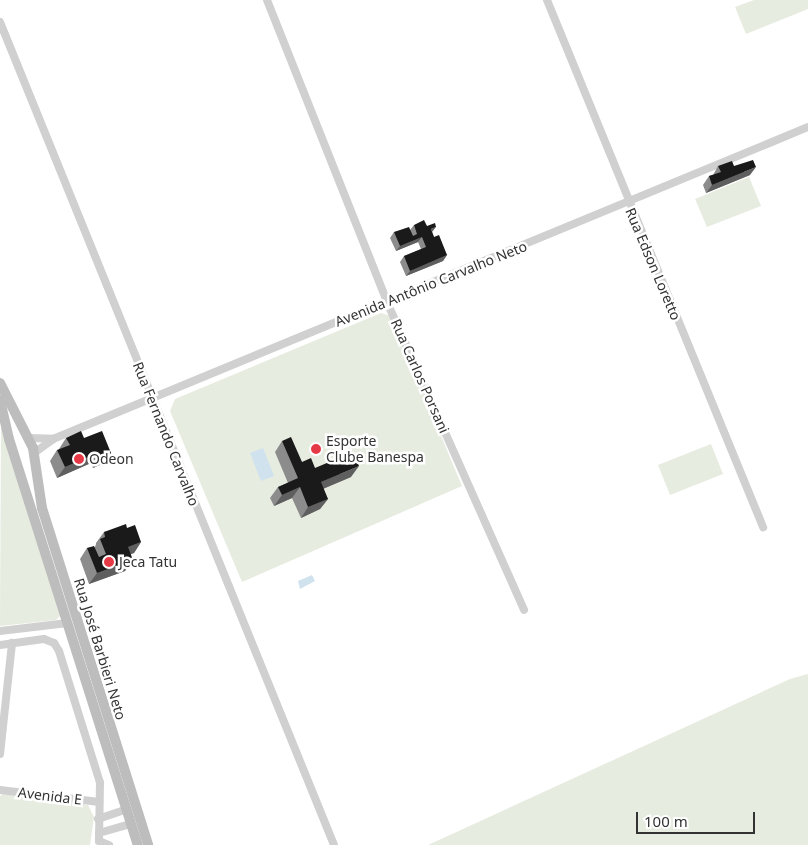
<!DOCTYPE html>
<html>
<head>
<meta charset="utf-8">
<style>
  body { margin:0 }
  #map { position:relative; width:808px; height:845px; overflow:hidden; background:#fff; font-family:"Noto Sans",sans-serif }
  div>[style] { position:absolute }
  .green>* { inset:0; background:#e6ecdf }
  .water>* { inset:0; background:#cfe2ee }
  .minor>* { height:8px; margin:-4px; padding:0 4px; transform-origin:4px; border-radius:4px; background:#d0d0d0 }
  .secondary>* { height:10px; margin:-5px; padding:0 5px; transform-origin:5px; border-radius:5px; background:#bdbdbd }
  .wall>* { inset:0; background:#8c8c8c }
  .shaded-wall>* { inset:0; background:#5f5f5f }
  .building>* { inset:0; background:#1a1a1a }
  .dots>* { width:14px; height:14px; translate:-50% -50%; box-sizing:border-box; border:2px solid #fff; border-radius:50% }
  span { translate:-50% -50%; white-space:nowrap; text-align:center; line-height:1.15; -webkit-text-stroke:5px #fff; paint-order:stroke }
  .street-label { font-size:14px; color:#333 }
  .poi-label { font-size:14px; color:#333 }
  .left { translate:0 -50%; text-align:left }
  .scale { position:absolute; left:636px; top:812px; width:119px; height:22px; box-sizing:border-box; border:2px solid #333; border-top:0; padding-left:6px; font-size:15px; line-height:18px; white-space:nowrap; color:#333; -webkit-text-stroke:4px #fff; paint-order:stroke }
</style>
</head>
<body>
<div id="map">
  <div class="green">
    <i style="clip-path:polygon(754px 0,808px 0,808px 9px,746px 34px,735px 7px)"></i>
    <i style="clip-path:polygon(749px 177px,761px 206px,707px 227px,695px 199px)"></i>
    <i style="clip-path:polygon(381px 313px,391px 316px,462px 486px,242px 582px,170px 411px,175px 399px)"></i>
    <i style="clip-path:polygon(1px 425px,60px 616px,56px 620px,0 626px)"></i>
    <i style="clip-path:polygon(711px 444px,723px 474px,670px 495px,658px 465px)"></i>
    <i style="clip-path:polygon(808px 674px,808px 845px,428px 845px,790px 679px)"></i>
    <i style="clip-path:polygon(3px 794px,88px 805px,94px 817px,90px 845px,0 845px,0 796px)"></i>
  </div>
  <div class="water">
    <i style="clip-path:polygon(263px 448px,274px 476px,261px 481px,250px 453px)"></i>
    <i style="clip-path:polygon(312px 575px,315px 581px,300px 589px,298px 581px)"></i>
  </div>
  <div class="minor">
    <i style="left:267px;top:0;width:325px;rotate:68.3deg"></i>
    <i style="left:387px;top:302px;width:337px;rotate:66deg"></i>
    <i style="left:547px;top:0;width:570px;rotate:67.71deg"></i>
    <i style="left:0;top:22px;width:888px;rotate:67.91deg"></i>
    <i style="left:29px;top:438px;width:24px;rotate:2deg"></i>
    <i style="left:34px;top:453px;width:24px;rotate:-36deg"></i>
    <i style="left:53px;top:439px;width:817px;rotate:-22.45deg"></i>
    <i style="left:0;top:631px;width:68px;rotate:-6.7deg"></i>
    <i style="left:0;top:645px;width:44px;rotate:-7.8deg"></i>
    <i style="left:44px;top:639px;width:11px;rotate:22deg"></i>
    <i style="left:54px;top:643px;width:9px;rotate:58deg"></i>
    <i style="left:59px;top:651px;width:138px;rotate:72.7deg"></i>
    <i style="left:100px;top:783px;width:58px;rotate:91deg"></i>
    <i style="left:99px;top:841px;width:11px;rotate:22deg"></i>
    <i style="left:0;top:754px;width:112px;rotate:-83.8deg"></i>
    <i style="left:0;top:790px;width:100px;rotate:6.9deg"></i>
    <i style="left:98px;top:819px;width:31px;rotate:-19deg"></i>
    <i style="left:99px;top:833px;width:33px;rotate:-16deg"></i>
  </div>
  <div class="secondary">
    <i style="left:0;top:383px;width:73px;rotate:63.1deg"></i>
    <i style="left:33px;top:448px;width:61px;rotate:81.5deg"></i>
    <i style="left:42px;top:508px;width:353px;rotate:72.5deg"></i>
    <i style="left:0;top:400px;width:40px;rotate:77deg"></i>
    <i style="left:9px;top:439px;width:426px;rotate:72.4deg"></i>
  </div>
  <div class="wall">
    <i style="clip-path:polygon(718px 166px,734px 166px,750px 175px,706px 193px,703px 185px,709px 176px,713px 175px)"></i>
    <i style="clip-path:polygon(414px 225px,427px 226px,432px 232px,434px 237px,447px 255px,443px 261px,406px 276px,400px 262px,404px 256px,421px 249px,418px 242px,396px 251px,390px 238px,394px 232px,410px 230px)"></i>
    <i style="clip-path:polygon(66px 438px,84px 438px,111px 453px,104px 463px,93px 468px,91px 463px,57px 478px,50px 461px,57px 450px,59px 450px,59px 449px)"></i>
    <i style="clip-path:polygon(282px 441px,302px 462px,315px 468px,351px 477px,323px 489px,328px 499px,320px 509px,301px 518px,292px 498px,274px 506px,270px 498px,278px 487px,288px 483px,275px 452px)"></i>
    <i style="clip-path:polygon(127px 528px,141px 542px,134px 553px,131px 554px,125px 571px,89px 584px,80px 559px,87px 548px,95px 547px,96px 544px,96px 543px,104px 532px)"></i>
  </div>
  <div class="shaded-wall">
    <i style="clip-path:polygon(756px 167px,750px 175px,706px 193px,712px 185px)"></i>
    <i style="clip-path:polygon(436px 227px,432px 232px,431px 229px)"></i>
    <i style="clip-path:polygon(422px 237px,418px 242px,396px 251px,400px 246px)"></i>
    <i style="clip-path:polygon(447px 255px,443px 261px,406px 276px,410px 271px)"></i>
    <i style="clip-path:polygon(98px 453px,91px 463px,57px 478px,65px 467px)"></i>
    <i style="clip-path:polygon(111px 453px,104px 463px,93px 468px,100px 457px)"></i>
    <i style="clip-path:polygon(359px 466px,351px 477px,313px 493px,321px 482px)"></i>
    <i style="clip-path:polygon(300px 487px,292px 498px,274px 506px,282px 495px)"></i>
    <i style="clip-path:polygon(328px 499px,320px 509px,301px 518px,308px 507px)"></i>
    <i style="clip-path:polygon(141px 542px,134px 553px,120px 558px,128px 547px)"></i>
    <i style="clip-path:polygon(133px 560px,125px 571px,89px 584px,97px 573px)"></i>
  </div>
  <div class="building">
    <i style="clip-path:polygon(753px 160px,756px 167px,712px 185px,709px 176px,721px 172px,718px 166px,732px 161px,734px 166px)"></i>
    <i style="clip-path:polygon(424px 220px,427px 226px,435px 223px,436px 227px,431px 229px,434px 237px,439px 235px,447px 255px,410px 271px,404px 256px,426px 247px,422px 237px,400px 246px,394px 232px,409px 227px,413px 236px,417px 234px,414px 225px)"></i>
    <i style="clip-path:polygon(81px 431px,84px 438px,102px 431px,111px 453px,100px 457px,98px 453px,65px 467px,57px 450px,70px 445px,66px 438px)"></i>
    <i style="clip-path:polygon(291px 437px,302px 462px,311px 458px,315px 468px,353px 452px,359px 466px,321px 482px,328px 499px,308px 507px,300px 487px,282px 495px,278px 487px,298px 478px,282px 441px)"></i>
    <i style="clip-path:polygon(126px 524px,127px 528px,135px 525px,141px 542px,128px 547px,133px 560px,97px 573px,87px 548px,94px 546px,99px 557px,106px 554px,100px 539px,105px 537px,104px 532px)"></i>
  </div>
  <div class="dots">
    <i style="left:316px;top:449px;background:#e63946"></i>
    <i style="left:79px;top:459px;background:#e63946"></i>
    <i style="left:109px;top:562px;background:#e63946"></i>
  </div>
  <div class="street-label">
    <span style="left:653px;top:264px;rotate:67deg">Rua Edson Loretto</span>
    <span style="left:431px;top:284px;rotate:-22deg">Avenida Antônio Carvalho Neto</span>
    <span style="left:420px;top:376px;rotate:66deg">Rua Carlos Porsani</span>
    <span style="left:166px;top:434px;rotate:68deg">Rua Fernando Carvalho</span>
    <span style="left:100px;top:649px;rotate:73deg">Rua José Barbieri Neto</span>
    <span style="left:50px;top:796px;rotate:7deg">Avenida E</span>
  </div>
  <div class="poi-label">
    <span class="left" style="left:326px;top:449px">Esporte<br>Clube Banespa</span>
    <span class="left" style="left:89px;top:459px">Odeon</span>
    <span class="left" style="left:119px;top:562px">Jeca Tatu</span>
  </div>
  <div class="scale">100 m</div>
</div>
</body>
</html>
